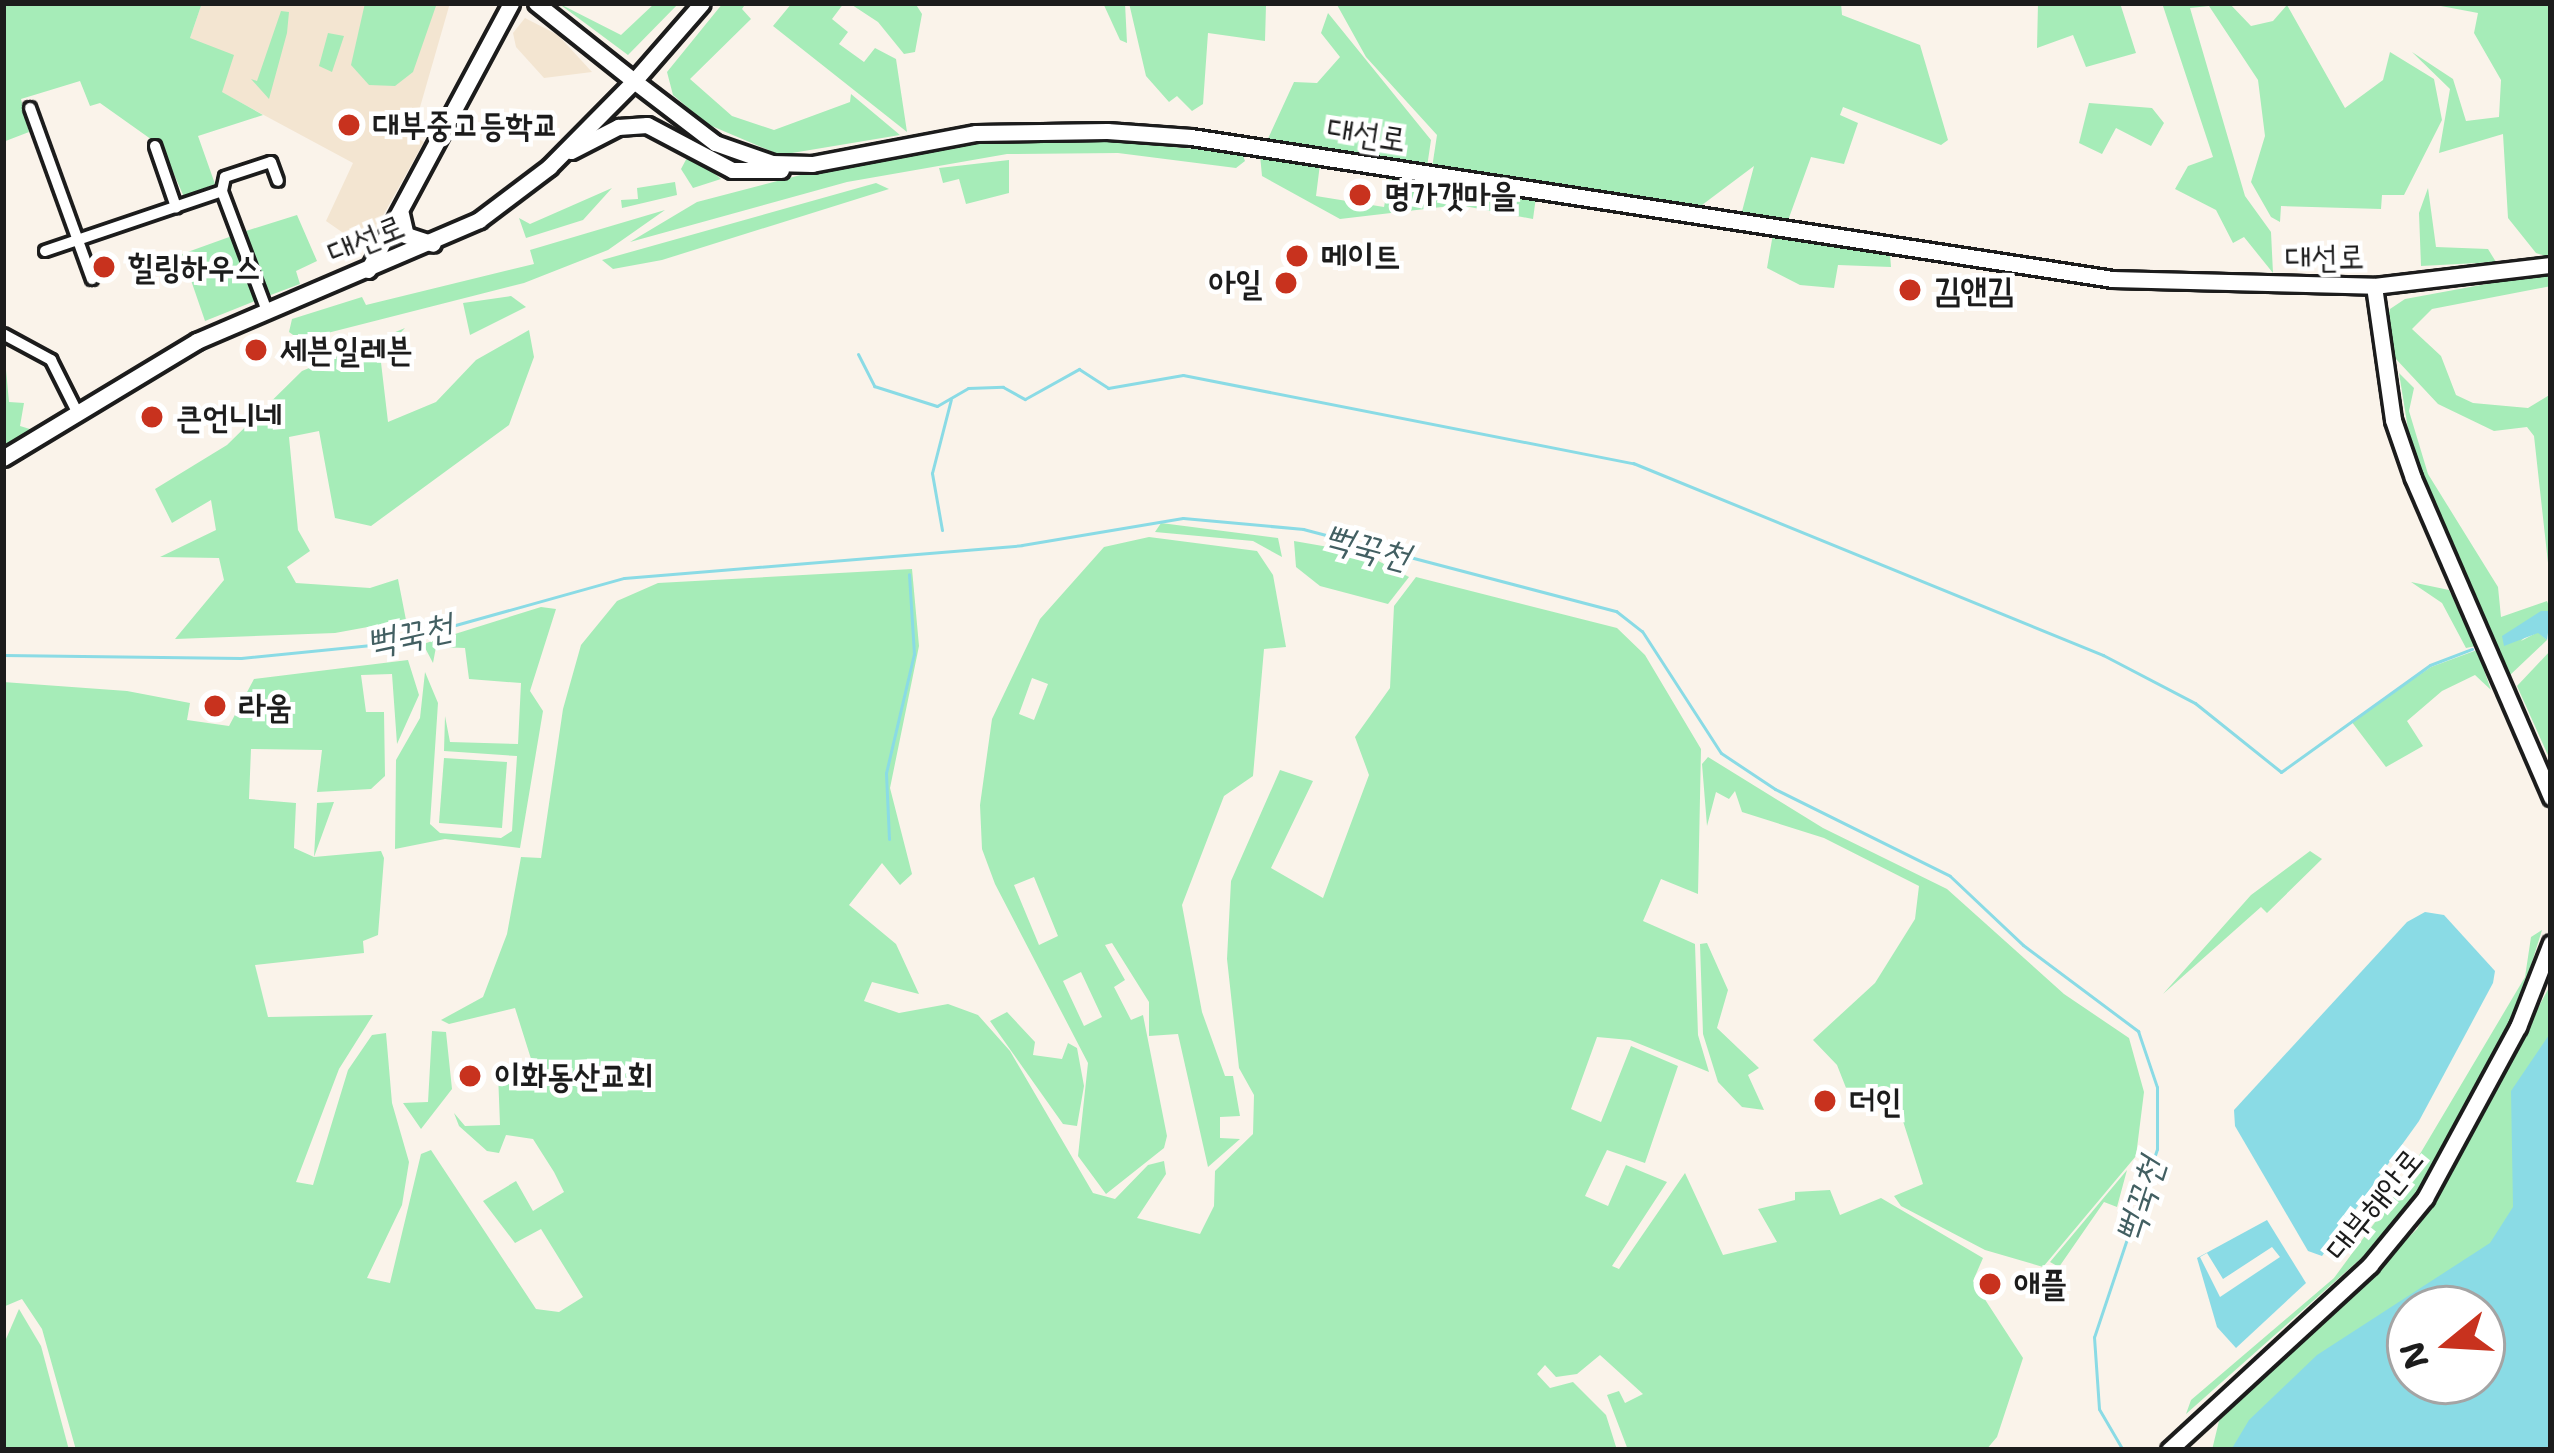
<!DOCTYPE html>
<html>
<head>
<meta charset="utf-8">
<style>
  body { margin:0 }
  #map { position:relative; width:2554px; height:1453px; overflow:hidden; background:#faf3ea; font-family:"Shantell Sans","Poor Story",sans-serif }
  div>[style] { position:absolute }
  .built>* { inset:0; background:#f3e5d1 }
  .green>* { inset:0; background:#a6ecb8 }
  .water>* { inset:0; background:#8adbe5 }
  .pier>* { inset:0; background:#faf3ea }
  .stream>* { height:3px; margin:-1.5px; padding:0 1.5px; transform-origin:1.5px; border-radius:1.5px; background:#8adbe5 }
  .roads { filter:drop-shadow(3px 0 #1c1c1c) drop-shadow(-3px 0 #1c1c1c) drop-shadow(0 3px #1c1c1c) drop-shadow(0 -3px #1c1c1c) }
  .street>* { height:10px; margin:-5px; padding:0 5px; transform-origin:5px; border-radius:5px; background:#fff }
  .secondary>* { height:15px; margin:-7.5px; padding:0 7.5px; transform-origin:7.5px; border-radius:7.5px; background:#fff }
  .dots>* { width:33px; height:33px; translate:-50% -50%; box-sizing:border-box; border:6px solid #fff; border-radius:50% }
  span { translate:-50% -50%; white-space:nowrap; text-align:center; line-height:1.15; -webkit-text-stroke:9px #fff; paint-order:stroke }
  .poi-label { font-size:33px; color:#1c1c1c; font-weight:700 }
  .left { translate:0 -50%; text-align:left }
  .right { translate:-100% -50%; text-align:right }
  .street-label { font-size:33px; color:#1c1c1c }
  .water-label { font-size:36px; color:#425f62; font-style:italic }
  .frame { position:absolute; inset:0; border:6px solid #1c1c1c; pointer-events:none }
  .north { position:absolute; left:2386px; top:1285px; width:120px; height:120px; box-sizing:border-box; background:#fff; border:3px solid #a4a4a4; border-radius:50%; rotate:252deg; font-size:33px; font-weight:700; line-height:48px; text-align:center; color:#1c1c1c }
  .north::after { content:''; display:block; margin:auto; width:42px; height:54px; background:#c8321e; clip-path:polygon(50% 0,100% 100%,50% 72%,0 100%) }
</style>
</head>
<body>
<div id="map">
  <div class="built">
    <i style="clip-path:polygon(202px 3px,450px 3px,412px 135px,424px 142px,365px 248px,326px 221px,353px 163px,221px 92px,190px 38px)"></i>
    <i style="clip-path:polygon(525px 18px,558px 35px,592px 72px,544px 78px,516px 47px,513px 33px)"></i>
  </div>
  <div class="green">
    <i style="clip-path:polygon(3px 3px,202px 3px,190px 38px,234px 55px,222px 92px,263px 115px,198px 136px,215px 184px,184px 197px,162px 147px,100px 103px,90px 106px,80px 81px,21px 99px,29px 132px,3px 142px)"></i>
    <i style="clip-path:polygon(365px 3px,437px 3px,413px 72px,395px 86px,369px 85px,351px 65px)"></i>
    <i style="clip-path:polygon(558px 3px,621px 35px,655px 3px,679px 3px,628px 55px)"></i>
    <i style="clip-path:polygon(723px 3px,746px 3px,742px 9px,751px 19px,690px 79px,732px 116px,774px 130px,850px 102px,851px 94px,900px 135px,780px 155px,707px 124px,673px 95px,667px 72px)"></i>
    <i style="clip-path:polygon(792px 3px,844px 3px,832px 19px,848px 32px,839px 44px,864px 62px,875px 48px,896px 59px,907px 132px,773px 26px)"></i>
    <i style="clip-path:polygon(849px 3px,915px 3px,922px 14px,915px 52px,904px 54px,878px 22px)"></i>
    <i style="clip-path:polygon(1103px 3px,1125px 3px,1127px 43px,1120px 40px)"></i>
    <i style="clip-path:polygon(1129px 3px,1266px 5px,1265px 41px,1208px 33px,1203px 104px,1192px 111px,1177px 96px,1169px 102px,1146px 76px)"></i>
    <i style="clip-path:polygon(1336px 3px,1841px 3px,1842px 15px,1920px 45px,1948px 140px,1941px 145px,1843px 107px,1840px 115px,1858px 123px,1844px 164px,1811px 157px,1786px 226px,1740px 219px,1754px 166px,1694px 211px,1432px 168px,1437px 135px,1366px 57px)"></i>
    <i style="clip-path:polygon(2038px 3px,2120px 3px,2136px 53px,2086px 67px,2073px 35px,2037px 48px)"></i>
    <i style="clip-path:polygon(2162px 3px,2229px 3px,2251px 26px,2273px 21px,2287px 5px,2345px 108px,2383px 80px,2390px 52px,2434px 79px,2442px 120px,2404px 195px,2382px 195px,2381px 209px,2281px 206px,2280px 222px,2271px 217px,2251px 182px,2265px 136px,2258px 80px,2209px 6px,2190px 8px,2245px 196px,2271px 232px,2273px 273px,2244px 237px,2233px 243px,2216px 210px,2175px 189px,2188px 166px,2213px 157px)"></i>
    <i style="clip-path:polygon(2425px 3px,2551px 3px,2551px 258px,2536px 253px,2508px 218px,2503px 134px,2439px 153px,2450px 89px,2412px 52px,2453px 79px,2466px 121px,2499px 117px,2501px 80px,2474px 33px,2478px 13px)"></i>
    <i style="clip-path:polygon(281px 11px,289px 12px,287px 33px,269px 99px,251px 79px,257px 81px)"></i>
    <i style="clip-path:polygon(1328px 13px,1431px 140px,1427px 167px,1266px 143px,1294px 82px,1317px 83px,1340px 57px,1321px 33px)"></i>
    <i style="clip-path:polygon(328px 33px,344px 36px,332px 72px,319px 66px)"></i>
    <i style="clip-path:polygon(2089px 103px,2152px 108px,2164px 123px,2151px 146px,2116px 128px,2102px 154px,2079px 143px)"></i>
    <i style="clip-path:polygon(1069px 138px,1242px 153px,1245px 161px,1236px 168px,1118px 153px,1007px 154px,847px 182px,630px 242px,697px 202px,839px 165px,971px 143px)"></i>
    <i style="clip-path:polygon(689px 154px,720px 178px,721px 179px,693px 188px,681px 169px)"></i>
    <i style="clip-path:polygon(1260px 155px,1320px 164px,1316px 196px,1384px 207px,1390px 175px,1536px 197px,1533px 219px,1459px 205px,1340px 219px,1262px 176px)"></i>
    <i style="clip-path:polygon(1009px 160px,1009px 193px,966px 204px,959px 179px,943px 183px,939px 168px)"></i>
    <i style="clip-path:polygon(675px 182px,677px 195px,622px 208px,621px 200px,638px 199px,637px 188px)"></i>
    <i style="clip-path:polygon(876px 183px,889px 189px,662px 260px,613px 269px,602px 260px)"></i>
    <i style="clip-path:polygon(612px 188px,583px 220px,526px 238px,519px 218px,530px 224px)"></i>
    <i style="clip-path:polygon(2428px 188px,2436px 247px,2488px 249px,2496px 262px,2421px 266px,2419px 213px)"></i>
    <i style="clip-path:polygon(665px 210px,608px 250px,524px 283px,300px 340px,289px 332px,292px 319px,362px 297px,366px 305px,534px 264px,530px 250px)"></i>
    <i style="clip-path:polygon(297px 215px,317px 261px,296px 271px,300px 284px,268px 296px,246px 231px)"></i>
    <i style="clip-path:polygon(1773px 234px,1890px 254px,1891px 267px,1838px 265px,1834px 288px,1800px 285px,1767px 268px)"></i>
    <i style="clip-path:polygon(232px 236px,255px 301px,205px 321px,182px 254px)"></i>
    <i style="clip-path:polygon(2551px 272px,2551px 286px,2432px 309px,2412px 329px,2441px 356px,2456px 395px,2473px 403px,2528px 408px,2551px 394px,2551px 590px,2534px 436px,2527px 427px,2494px 431px,2438px 404px,2395px 358px,2385px 328px,2390px 309px,2405px 299px)"></i>
    <i style="clip-path:polygon(511px 296px,526px 307px,470px 335px,463px 303px)"></i>
    <i style="clip-path:polygon(405px 328px,380px 354px,388px 422px,436px 402px,476px 360px,529px 330px,534px 357px,509px 425px,371px 526px,335px 518px,319px 431px,289px 437px,298px 530px,310px 551px,287px 567px,296px 583px,370px 588px,398px 579px,406px 620px,335px 633px,175px 639px,224px 580px,219px 558px,160px 557px,216px 530px,211px 500px,172px 523px,155px 489px,227px 445px,302px 371px)"></i>
    <i style="clip-path:polygon(3px 338px,9px 402px,24px 403px,20px 426px,33px 430px,3px 449px)"></i>
    <i style="clip-path:polygon(2399px 373px,2414px 388px,2409px 411px,2428px 474px,2498px 587px,2501px 617px,2547px 601px,2551px 611px,2521px 641px,2538px 632px,2547px 640px,2509px 676px,2412px 454px)"></i>
    <i style="clip-path:polygon(1161px 523px,1278px 538px,1282px 557px,1253px 541px,1155px 532px)"></i>
    <i style="clip-path:polygon(evenodd,1149px 537px,1257px 551px,1273px 575px,1286px 647px,1264px 649px,1253px 776px,1224px 796px,1182px 905px,1202px 1012px,1225px 1076px,1233px 1076px,1240px 1116px,1220px 1117px,1220px 1138px,1240px 1139px,1208px 1167px,1178px 1034px,1149px 1036px,1149px 1002px,1112px 943px,1105px 945px,1125px 980px,1114px 987px,1131px 1020px,1143px 1015px,1167px 1136px,1164px 1148px,1106px 1194px,1078px 1156px,1088px 1063px,995px 884px,982px 849px,980px 805px,992px 719px,1040px 619px,1104px 547px,1149px 537px,1032px 678px,1048px 684px,1034px 720px,1019px 714px,1032px 678px,1149px 537px,1034px 877px,1058px 936px,1039px 945px,1014px 885px,1034px 877px,1149px 537px,1081px 972px,1102px 1017px,1084px 1026px,1063px 981px,1081px 972px)"></i>
    <i style="clip-path:polygon(1294px 541px,1363px 553px,1409px 577px,1388px 604px,1320px 586px,1296px 567px)"></i>
    <i style="clip-path:polygon(912px 569px,919px 646px,890px 788px,912px 874px,900px 885px,882px 863px,849px 905px,896px 944px,919px 994px,872px 982px,864px 1001px,899px 1013px,948px 1004px,978px 1015px,1010px 1051px,1093px 1193px,1115px 1199px,1148px 1165px,1164px 1161px,1166px 1174px,1137px 1218px,1200px 1234px,1214px 1206px,1215px 1171px,1253px 1134px,1254px 1095px,1239px 1068px,1227px 959px,1231px 881px,1280px 770px,1313px 781px,1271px 868px,1323px 898px,1369px 775px,1355px 737px,1390px 688px,1394px 606px,1416px 577px,1617px 628px,1645px 655px,1701px 749px,1698px 894px,1661px 879px,1643px 921px,1695px 944px,1698px 1035px,1709px 1072px,1630px 1040px,1597px 1037px,1571px 1109px,1601px 1122px,1631px 1046px,1678px 1066px,1645px 1163px,1607px 1150px,1585px 1196px,1608px 1206px,1626px 1165px,1667px 1182px,1612px 1266px,1619px 1269px,1685px 1173px,1723px 1255px,1777px 1242px,1758px 1209px,1795px 1200px,1795px 1192px,1830px 1190px,1840px 1215px,1881px 1198px,1983px 1258px,1973px 1281px,2023px 1358px,1997px 1437px,1986px 1450px,1628px 1450px,1607px 1395px,1619px 1391px,1625px 1403px,1643px 1394px,1600px 1355px,1577px 1374px,1556px 1377px,1545px 1365px,1537px 1374px,1550px 1388px,1573px 1382px,1606px 1415px,1617px 1450px,76px 1450px,42px 1329px,22px 1299px,3px 1307px,3px 682px,127px 691px,190px 703px,187px 720px,229px 726px,254px 679px,408px 660px,419px 695px,397px 744px,392px 674px,361px 675px,366px 712px,384px 712px,385px 776px,371px 789px,317px 792px,322px 750px,251px 749px,249px 799px,296px 803px,294px 848px,314px 857px,317px 803px,334px 802px,314px 857px,381px 851px,384px 858px,378px 935px,363px 941px,364px 953px,255px 965px,268px 1017px,373px 1015px,339px 1069px,296px 1182px,313px 1185px,348px 1070px,372px 1035px,386px 1033px,392px 1103px,409px 1162px,402px 1205px,367px 1278px,390px 1283px,421px 1154px,431px 1150px,536px 1309px,559px 1312px,583px 1297px,541px 1229px,515px 1243px,483px 1201px,516px 1181px,533px 1211px,564px 1192px,554px 1172px,533px 1139px,506px 1135px,499px 1153px,487px 1151px,459px 1126px,454px 1113px,465px 1126px,500px 1125px,498px 1073px,532px 1062px,515px 1008px,449px 1024px,441px 1020px,483px 997px,507px 934px,521px 857px,541px 858px,563px 709px,581px 645px,617px 601px,658px 583px)"></i>
    <i style="clip-path:polygon(2411px 582px,2449px 590px,2476px 646px,2466px 648px,2442px 603px)"></i>
    <i style="clip-path:polygon(541px 607px,556px 609px,530px 691px,543px 711px,520px 848px,445px 839px,395px 849px,396px 760px,420px 718px,425px 672px,438px 703px,430px 824px,440px 833px,501px 838px,512px 831px,517px 756px,444px 751px,445px 716px,450px 742px,518px 744px,521px 683px,469px 679px,465px 648px,436px 647px,433px 663px,423px 644px)"></i>
    <i style="clip-path:polygon(2477px 650px,2491px 690px,2475px 675px,2442px 691px,2407px 721px,2423px 746px,2386px 767px,2351px 721px,2431px 667px)"></i>
    <i style="clip-path:polygon(2551px 650px,2551px 762px,2517px 686px)"></i>
    <i style="clip-path:polygon(1708px 757px,1823px 828px,1947px 889px,2064px 994px,2129px 1038px,2144px 1092px,2136px 1156px,2043px 1267px,1985px 1250px,1901px 1206px,1894px 1196px,1923px 1184px,1894px 1093px,1852px 1103px,1837px 1065px,1813px 1040px,1875px 983px,1915px 919px,1919px 886px,1824px 838px,1742px 812px,1735px 791px,1729px 799px,1716px 792px,1707px 826px,1702px 764px)"></i>
    <i style="clip-path:polygon(444px 758px,507px 762px,502px 828px,439px 823px)"></i>
    <i style="clip-path:polygon(2310px 851px,2322px 859px,2267px 913px,2261px 907px,2163px 994px,2251px 895px)"></i>
    <i style="clip-path:polygon(2542px 930px,2520px 1001px,2416px 1195px,2367px 1253px,2186px 1414px,2191px 1400px,2334px 1278px,2398px 1191px,2525px 977px,2531px 937px)"></i>
    <i style="clip-path:polygon(1707px 943px,1728px 990px,1717px 1028px,1759px 1068px,1748px 1075px,1764px 1110px,1742px 1107px,1718px 1082px,1703px 1034px,1700px 944px)"></i>
    <i style="clip-path:polygon(evenodd,2551px 984px,2551px 1450px,2212px 1450px,2219px 1421px,2417px 1229px,2551px 984px,2410px 1309px,2482px 1309px,2482px 1381px,2410px 1381px,2410px 1309px)"></i>
    <i style="clip-path:polygon(1007px 1012px,1035px 1042px,1033px 1055px,1062px 1059px,1068px 1043px,1077px 1048px,1084px 1086px,1077px 1126px,1063px 1124px,990px 1021px)"></i>
    <i style="clip-path:polygon(432px 1031px,446px 1032px,452px 1089px,421px 1129px,403px 1103px,428px 1102px)"></i>
    <i style="clip-path:polygon(2127px 1170px,2117px 1207px,2104px 1202px,2059px 1267px,2050px 1262px)"></i>
    <i style="clip-path:polygon(19px 1309px,41px 1346px,69px 1450px,3px 1450px,3px 1346px)"></i>
  </div>
  <div class="water">
    <i style="clip-path:polygon(2541px 611px,2551px 611px,2547px 640px,2538px 633px,2504px 646px,2502px 636px)"></i>
    <i style="clip-path:polygon(2425px 912px,2444px 915px,2495px 971px,2493px 983px,2419px 1121px,2322px 1256px,2308px 1251px,2235px 1126px,2234px 1110px,2407px 922px)"></i>
    <i style="clip-path:polygon(evenodd,2551px 1032px,2551px 1450px,2231px 1450px,2249px 1420px,2317px 1355px,2490px 1243px,2513px 1207px,2511px 1091px,2551px 1032px,2482px 1309px,2482px 1381px,2410px 1381px,2410px 1309px,2482px 1309px)"></i>
    <i style="clip-path:polygon(2267px 1220px,2306px 1283px,2236px 1348px,2217px 1327px,2197px 1258px)"></i>
  </div>
  <div class="pier">
    <i style="clip-path:polygon(2272px 1247px,2280px 1257px,2220px 1297px,2200px 1257px,2207px 1253px,2223px 1279px)"></i>
  </div>
  <div class="stream">
    <i style="left:858px;top:354px;width:36px;rotate:63deg"></i>
    <i style="left:874px;top:386px;width:66px;rotate:17.6deg"></i>
    <i style="left:937px;top:406px;width:36px;rotate:-30deg"></i>
    <i style="left:968px;top:388px;width:35px;rotate:-2deg"></i>
    <i style="left:1003px;top:387px;width:25px;rotate:29deg"></i>
    <i style="left:1025px;top:399px;width:62px;rotate:-29.1deg"></i>
    <i style="left:1079px;top:369px;width:35px;rotate:33deg"></i>
    <i style="left:1108px;top:388px;width:76px;rotate:-9.8deg"></i>
    <i style="left:1183px;top:375px;width:459px;rotate:11.1deg"></i>
    <i style="left:1633px;top:463px;width:508px;rotate:22.22deg"></i>
    <i style="left:2103px;top:655px;width:104px;rotate:27.6deg"></i>
    <i style="left:2195px;top:703px;width:110px;rotate:38.7deg"></i>
    <i style="left:2281px;top:772px;width:183px;rotate:-35.7deg"></i>
    <i style="left:2430px;top:665px;width:45px;rotate:-20.9deg"></i>
    <i style="left:942px;top:530px;width:58px;rotate:-100deg"></i>
    <i style="left:932px;top:473px;width:76px;rotate:-75.6deg"></i>
    <i style="left:3px;top:655px;width:238px;rotate:0.7deg"></i>
    <i style="left:241px;top:658px;width:151px;rotate:-5.7deg"></i>
    <i style="left:391px;top:643px;width:242px;rotate:-15.6deg"></i>
    <i style="left:624px;top:578px;width:399px;rotate:-4.7deg"></i>
    <i style="left:1022px;top:545px;width:163px;rotate:-9.5deg"></i>
    <i style="left:1183px;top:518px;width:121px;rotate:5.2deg"></i>
    <i style="left:1303px;top:529px;width:324px;rotate:14.7deg"></i>
    <i style="left:1616px;top:611px;width:33px;rotate:38deg"></i>
    <i style="left:1642px;top:631px;width:145px;rotate:57.1deg"></i>
    <i style="left:1721px;top:753px;width:65px;rotate:33.7deg"></i>
    <i style="left:1775px;top:789px;width:195px;rotate:26.4deg"></i>
    <i style="left:1950px;top:876px;width:100px;rotate:43.4deg"></i>
    <i style="left:2023px;top:945px;width:144px;rotate:36.8deg"></i>
    <i style="left:2138px;top:1031px;width:59px;rotate:71.3deg"></i>
    <i style="left:2157px;top:1087px;width:62px;rotate:90deg"></i>
    <i style="left:2157px;top:1149px;width:198px;rotate:108.5deg"></i>
    <i style="left:2094px;top:1337px;width:72px;rotate:86deg"></i>
    <i style="left:2099px;top:1409px;width:48px;rotate:59.7deg"></i>
    <i style="left:889px;top:839px;width:66px;rotate:-92.6deg"></i>
    <i style="left:886px;top:773px;width:122px;rotate:-76.8deg"></i>
    <i style="left:914px;top:654px;width:80px;rotate:-93.6deg"></i>
  </div>
  <div class="roads">
    <div class="street">
      <i style="left:30px;top:108px;width:182px;rotate:70.1deg"></i>
      <i style="left:155px;top:146px;width:65px;rotate:71deg"></i>
      <i style="left:45px;top:251px;width:187px;rotate:-18.7deg"></i>
      <i style="left:267px;top:311px;width:128px;rotate:-110.6deg"></i>
      <i style="left:222px;top:191px;width:14px;rotate:-78deg"></i>
      <i style="left:225px;top:177px;width:48px;rotate:-18.1deg"></i>
      <i style="left:271px;top:162px;width:20px;rotate:70deg"></i>
      <i style="left:3px;top:334px;width:55px;rotate:28.4deg"></i>
      <i style="left:51px;top:360px;width:58px;rotate:63.4deg"></i>
    </div>
    <div class="secondary">
      <i style="left:536px;top:3px;width:125px;rotate:38.5deg"></i>
      <i style="left:634px;top:81px;width:103px;rotate:-48.9deg"></i>
      <i style="left:571px;top:151px;width:53px;rotate:-27.1deg"></i>
      <i style="left:618px;top:127px;width:29px;rotate:-4deg"></i>
      <i style="left:647px;top:125px;width:96px;rotate:27.9deg"></i>
      <i style="left:732px;top:170px;width:49px"></i>
      <i style="left:401px;top:214px;width:22px;rotate:77deg"></i>
      <i style="left:406px;top:235px;width:28px;rotate:18deg"></i>
      <i style="left:368px;top:270px;width:303px;rotate:-61.8deg"></i>
      <i style="left:2374px;top:286px;width:135px;rotate:81.9deg"></i>
      <i style="left:2393px;top:420px;width:61px;rotate:71deg"></i>
      <i style="left:2413px;top:478px;width:348px;rotate:66.6deg"></i>
      <i style="left:3px;top:458px;width:227px;rotate:-31.1deg"></i>
      <i style="left:197px;top:341px;width:307px;rotate:-23.2deg"></i>
      <i style="left:479px;top:220px;width:88px;rotate:-37.1deg"></i>
      <i style="left:549px;top:167px;width:121px;rotate:-45.3deg"></i>
      <i style="left:634px;top:81px;width:102px;rotate:37.4deg"></i>
      <i style="left:715px;top:143px;width:60px;rotate:19.3deg"></i>
      <i style="left:772px;top:163px;width:40px;rotate:1.4deg"></i>
      <i style="left:812px;top:164px;width:167px;rotate:-10.7deg"></i>
      <i style="left:976px;top:133px;width:131px;rotate:-0.9deg"></i>
      <i style="left:1107px;top:131px;width:84px;rotate:4.1deg"></i>
      <i style="left:1191px;top:137px;width:932px;rotate:8.76deg"></i>
      <i style="left:2112px;top:279px;width:262px;rotate:1.5deg"></i>
      <i style="left:2374px;top:286px;width:178px;rotate:-6.8deg"></i>
      <i style="left:2169px;top:1450px;width:273px;rotate:-42.6deg"></i>
      <i style="left:2370px;top:1265px;width:87px;rotate:-50.6deg"></i>
      <i style="left:2425px;top:1198px;width:195px;rotate:-61.5deg"></i>
      <i style="left:2518px;top:1027px;width:90px;rotate:-68.6deg"></i>
    </div>
  </div>
  <div class="dots">
    <i style="left:349px;top:125px;background:#c8321e"></i>
    <i style="left:1360px;top:195px;background:#c8321e"></i>
    <i style="left:1297px;top:256px;background:#c8321e"></i>
    <i style="left:104px;top:267px;background:#c8321e"></i>
    <i style="left:1286px;top:283px;background:#c8321e"></i>
    <i style="left:1910px;top:290px;background:#c8321e"></i>
    <i style="left:256px;top:350px;background:#c8321e"></i>
    <i style="left:152px;top:417px;background:#c8321e"></i>
    <i style="left:215px;top:706px;background:#c8321e"></i>
    <i style="left:470px;top:1076px;background:#c8321e"></i>
    <i style="left:1825px;top:1101px;background:#c8321e"></i>
    <i style="left:1990px;top:1284px;background:#c8321e"></i>
  </div>
  <div class="poi-label">
    <span class="left" style="left:373px;top:125px">대부중고등학교</span>
    <span class="left" style="left:1384px;top:195px">명가갯마을</span>
    <span class="left" style="left:1321px;top:256px">메이트</span>
    <span class="left" style="left:128px;top:267px">힐링하우스</span>
    <span class="right" style="left:1262px;top:283px">아일</span>
    <span class="left" style="left:1934px;top:290px">김앤김</span>
    <span class="left" style="left:280px;top:350px">세븐일레븐</span>
    <span class="left" style="left:176px;top:417px">큰언니네</span>
    <span class="left" style="left:239px;top:706px">라움</span>
    <span class="left" style="left:494px;top:1076px">이화동산교회</span>
    <span class="left" style="left:1849px;top:1101px">더인</span>
    <span class="left" style="left:2014px;top:1284px">애플</span>
  </div>
  <div class="street-label">
    <span style="left:1367px;top:134px;rotate:9deg">대선로</span>
    <span style="left:366px;top:239px;rotate:-22deg">대선로</span>
    <span style="left:2325px;top:257px;rotate:-1deg">대선로</span>
    <span style="left:2374px;top:1204px;rotate:-51deg">대부해안로</span>
  </div>
  <div class="water-label">
    <span style="left:1367px;top:546px;rotate:15deg">뻑꾹천</span>
    <span style="left:409px;top:634px;rotate:-12deg">뻑꾹천</span>
    <span style="left:2139px;top:1200px;rotate:-72deg">뻑꾹천</span>
  </div>
  <div class="frame"></div>
  <div class="north">N</div>
</div>
</body>
</html>
